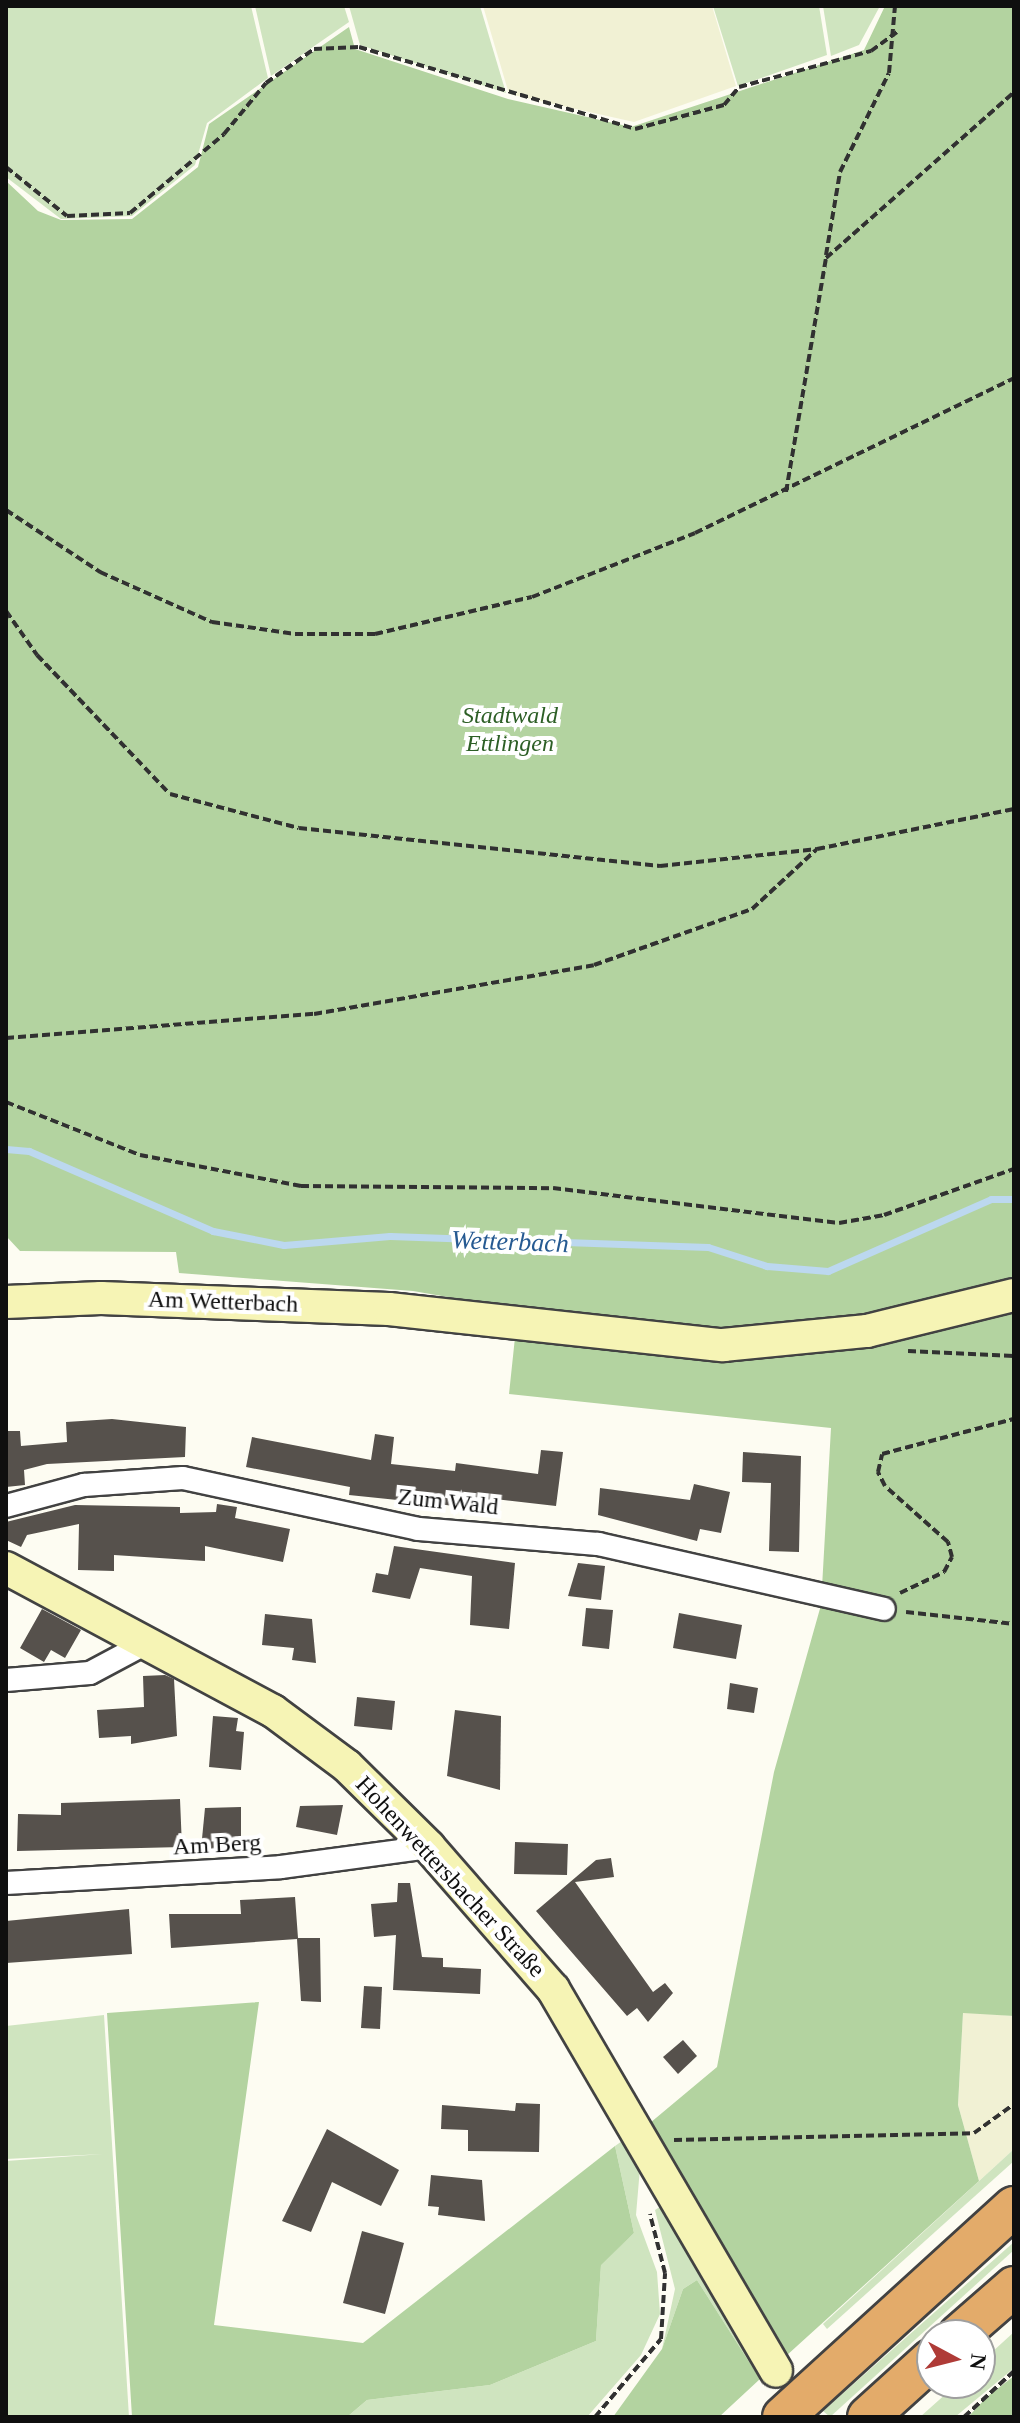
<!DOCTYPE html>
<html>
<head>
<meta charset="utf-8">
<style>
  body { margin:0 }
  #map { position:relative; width:1020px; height:2423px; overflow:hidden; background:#fdfcf2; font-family:"Times New Roman",serif }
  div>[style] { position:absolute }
  .farmland>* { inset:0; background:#f1f1d4 }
  .green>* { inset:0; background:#cfe4bf }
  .forest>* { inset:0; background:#b3d3a0 }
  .stream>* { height:7px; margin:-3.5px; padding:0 3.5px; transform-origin:3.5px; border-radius:3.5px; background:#bcd8ef }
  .building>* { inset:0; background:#56514c }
  .path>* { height:4px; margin-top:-2px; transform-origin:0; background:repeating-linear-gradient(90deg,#313131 0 8px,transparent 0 12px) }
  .roads { filter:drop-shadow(2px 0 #424242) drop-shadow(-2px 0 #424242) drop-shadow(0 2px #424242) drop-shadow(0 -2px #424242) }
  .street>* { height:22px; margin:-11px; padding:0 11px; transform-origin:11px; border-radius:11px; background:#fff }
  .secondary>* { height:32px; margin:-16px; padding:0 16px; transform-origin:16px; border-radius:16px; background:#f6f4b5 }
  .highway>* { height:40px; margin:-20px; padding:0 20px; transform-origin:20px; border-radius:20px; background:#e3ab6a }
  span { translate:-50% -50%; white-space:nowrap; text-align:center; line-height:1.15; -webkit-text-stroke:8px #fff; paint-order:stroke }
  .park-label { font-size:24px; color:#2d5f26; font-style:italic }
  .street-label { font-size:24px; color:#0f0f0f }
  .water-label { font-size:26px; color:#265a92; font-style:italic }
  .frame { position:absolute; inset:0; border:8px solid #0f0f0f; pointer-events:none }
  .north { position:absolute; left:916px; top:2319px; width:80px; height:80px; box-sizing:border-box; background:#fff; border:2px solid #9f9f9f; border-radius:50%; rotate:97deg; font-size:22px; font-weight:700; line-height:32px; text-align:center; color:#0f0f0f }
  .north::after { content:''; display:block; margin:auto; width:28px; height:36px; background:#af3b37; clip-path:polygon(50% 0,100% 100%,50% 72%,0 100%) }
</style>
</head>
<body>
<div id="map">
  <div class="farmland">
    <i style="clip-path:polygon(483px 6px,712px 6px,736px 86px,634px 122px,509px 94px)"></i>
    <i style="clip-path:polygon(963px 2012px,1014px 2016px,1014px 2149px,979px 2181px,958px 2105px)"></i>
  </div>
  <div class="green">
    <i style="clip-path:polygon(6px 6px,251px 6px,268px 78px,207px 123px,195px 165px,132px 216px,61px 219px,6px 177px)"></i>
    <i style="clip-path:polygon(255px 6px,344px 6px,349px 22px,271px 76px)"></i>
    <i style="clip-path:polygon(349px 6px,480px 6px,506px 93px,360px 45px)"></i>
    <i style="clip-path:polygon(713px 6px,819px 6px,827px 55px,738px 86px)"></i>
    <i style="clip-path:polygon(823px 6px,880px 6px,859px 45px,831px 56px)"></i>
    <i style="clip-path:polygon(104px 2015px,129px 2417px,6px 2417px,6px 2161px,103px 2154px,6px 2159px,6px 2026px)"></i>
    <i style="clip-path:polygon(625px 2139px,640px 2168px,636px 2215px,657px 2272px,660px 2314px,641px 2355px,587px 2417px,347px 2417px,367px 2400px,490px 2385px,596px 2341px,601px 2264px,634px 2233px,615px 2146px)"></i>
    <i style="clip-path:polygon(1014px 2149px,1014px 2161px,827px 2329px,823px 2324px)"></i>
    <i style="clip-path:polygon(663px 2205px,736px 2322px,760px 2379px,697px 2280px,683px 2289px,662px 2349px,675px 2289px,655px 2210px)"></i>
    <i style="clip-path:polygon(1014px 2242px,1014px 2250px,830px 2417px,823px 2411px)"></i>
    <i style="clip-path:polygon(1014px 2332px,1014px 2368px,955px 2417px,920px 2417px,958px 2383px,980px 2383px,980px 2363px)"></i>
  </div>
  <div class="forest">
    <i style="clip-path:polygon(885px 6px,1014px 6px,1014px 2016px,963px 2013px,958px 2105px,979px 2181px,786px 2356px,644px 2128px,717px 2067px,774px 1772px,821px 1605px,831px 1428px,509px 1394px,518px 1309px,413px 1291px,179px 1273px,176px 1252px,20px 1251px,6px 1236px,6px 181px,38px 211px,61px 220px,132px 219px,198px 167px,209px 124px,349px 27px,355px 49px,508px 99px,631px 127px,864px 50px)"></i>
    <i style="clip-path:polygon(259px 2002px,214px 2325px,363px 2343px,615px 2146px,634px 2233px,601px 2265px,596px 2341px,490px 2385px,367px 2400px,347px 2417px,132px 2417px,107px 2013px)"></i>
    <i style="clip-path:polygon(697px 2280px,760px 2379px,719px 2417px,613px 2417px,662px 2349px,683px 2289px)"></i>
    <i style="clip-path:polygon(1014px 2376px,1014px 2416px,968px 2417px,988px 2396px)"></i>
  </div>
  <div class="stream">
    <i style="left:6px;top:1149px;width:23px;rotate:5deg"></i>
    <i style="left:29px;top:1151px;width:201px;rotate:23.5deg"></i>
    <i style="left:213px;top:1231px;width:72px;rotate:11.2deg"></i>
    <i style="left:284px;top:1245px;width:106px;rotate:-4.9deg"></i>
    <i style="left:390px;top:1236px;width:318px;rotate:2deg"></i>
    <i style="left:708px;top:1247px;width:62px;rotate:17.9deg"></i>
    <i style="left:767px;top:1266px;width:61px;rotate:4.7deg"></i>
    <i style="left:828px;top:1271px;width:178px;rotate:-23.8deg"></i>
    <i style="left:991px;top:1199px;width:23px"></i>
  </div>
  <div class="building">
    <i style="clip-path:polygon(112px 1419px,186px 1427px,185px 1457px,47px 1464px,24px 1470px,25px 1485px,6px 1487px,6px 1431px,20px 1431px,21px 1446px,67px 1442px,66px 1422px)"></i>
    <i style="clip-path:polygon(375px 1434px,394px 1437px,391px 1464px,455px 1471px,456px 1463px,538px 1474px,541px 1450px,563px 1452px,556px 1506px,495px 1499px,494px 1510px,349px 1495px,350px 1487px,246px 1467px,252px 1437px,371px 1460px)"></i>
    <i style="clip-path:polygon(743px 1452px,801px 1456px,799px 1552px,769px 1551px,771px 1483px,742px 1482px)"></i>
    <i style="clip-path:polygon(694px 1484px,730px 1492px,721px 1533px,700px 1529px,697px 1541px,598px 1515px,600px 1488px,690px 1500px)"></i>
    <i style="clip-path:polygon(217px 1504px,237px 1507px,235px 1518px,290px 1529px,283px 1562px,205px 1546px,205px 1561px,114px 1555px,114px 1571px,78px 1570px,79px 1524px,27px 1535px,21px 1547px,6px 1540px,6px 1522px,75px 1505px,180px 1507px,180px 1513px,216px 1512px)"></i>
    <i style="clip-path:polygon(394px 1546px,515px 1563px,509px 1629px,470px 1625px,472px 1576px,420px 1568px,410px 1599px,372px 1592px,376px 1573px,388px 1575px)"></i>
    <i style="clip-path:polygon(578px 1563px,605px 1566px,601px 1600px,568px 1596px)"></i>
    <i style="clip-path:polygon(586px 1608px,613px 1610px,609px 1649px,582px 1646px)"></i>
    <i style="clip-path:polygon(42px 1609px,81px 1630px,65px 1658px,51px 1650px,44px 1662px,20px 1648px)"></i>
    <i style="clip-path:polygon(679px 1613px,742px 1625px,736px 1659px,673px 1648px)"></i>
    <i style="clip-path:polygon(265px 1614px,312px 1619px,316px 1663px,292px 1660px,294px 1648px,262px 1645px)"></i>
    <i style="clip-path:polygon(165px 1675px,174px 1679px,177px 1736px,131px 1744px,131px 1736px,99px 1738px,97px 1710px,144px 1707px,143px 1676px)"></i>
    <i style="clip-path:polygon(730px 1683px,758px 1688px,754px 1713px,727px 1709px)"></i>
    <i style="clip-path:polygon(357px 1697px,395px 1701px,392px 1730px,354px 1726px)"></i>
    <i style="clip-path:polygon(455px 1710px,501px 1716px,500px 1790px,447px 1776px)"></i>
    <i style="clip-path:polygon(213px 1716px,238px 1718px,236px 1731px,244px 1732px,241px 1770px,209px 1767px)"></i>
    <i style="clip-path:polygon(180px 1799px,182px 1847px,17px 1851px,18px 1814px,61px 1815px,61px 1803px)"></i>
    <i style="clip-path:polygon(343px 1805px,337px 1835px,296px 1827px,300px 1806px)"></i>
    <i style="clip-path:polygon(241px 1807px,241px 1849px,201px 1849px,205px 1808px)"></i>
    <i style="clip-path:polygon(515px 1842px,568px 1844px,567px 1875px,514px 1874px)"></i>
    <i style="clip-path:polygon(611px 1858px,614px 1877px,575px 1882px,653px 1992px,665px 1983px,673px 1993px,648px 2022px,637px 2008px,627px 2016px,536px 1911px,596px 1860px)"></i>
    <i style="clip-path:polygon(398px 1883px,410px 1883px,422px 1957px,443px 1958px,443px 1967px,481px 1969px,480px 1994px,393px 1990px,396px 1935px,374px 1937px,371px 1904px,397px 1902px)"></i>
    <i style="clip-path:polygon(295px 1897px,298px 1938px,320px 1938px,321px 2002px,301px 2001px,297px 1939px,171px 1948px,169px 1914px,241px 1914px,240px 1900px)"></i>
    <i style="clip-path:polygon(129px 1909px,132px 1954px,6px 1963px,6px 1921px)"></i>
    <i style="clip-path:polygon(364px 1986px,382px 1987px,380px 2029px,361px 2028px)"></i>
    <i style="clip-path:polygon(683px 2040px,697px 2056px,678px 2074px,663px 2057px)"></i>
    <i style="clip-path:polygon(516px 2103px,540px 2104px,539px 2152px,468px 2151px,468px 2130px,441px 2129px,442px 2105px,515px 2111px)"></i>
    <i style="clip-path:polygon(327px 2129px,399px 2170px,381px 2206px,332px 2182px,311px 2232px,282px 2221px)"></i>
    <i style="clip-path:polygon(431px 2175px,482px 2180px,485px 2221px,438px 2215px,439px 2207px,428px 2206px)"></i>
    <i style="clip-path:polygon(362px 2231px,404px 2243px,385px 2314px,343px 2303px)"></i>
  </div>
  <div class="path">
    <i style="left:6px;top:167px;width:78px;rotate:38.8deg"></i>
    <i style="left:67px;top:216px;width:63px;rotate:-2.7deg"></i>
    <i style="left:130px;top:213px;width:123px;rotate:-40deg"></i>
    <i style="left:224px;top:134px;width:66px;rotate:-50.5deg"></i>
    <i style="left:266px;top:83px;width:59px;rotate:-35.3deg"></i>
    <i style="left:314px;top:49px;width:45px;rotate:-2.5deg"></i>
    <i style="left:359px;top:47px;width:288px;rotate:16.5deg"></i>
    <i style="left:635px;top:129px;width:92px;rotate:-15.1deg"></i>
    <i style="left:724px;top:105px;width:23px;rotate:-50deg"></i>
    <i style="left:739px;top:87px;width:137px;rotate:-15.3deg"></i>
    <i style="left:871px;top:51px;width:32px;rotate:-36deg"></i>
    <i style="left:826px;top:255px;width:84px;rotate:-80.4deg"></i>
    <i style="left:840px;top:172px;width:110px;rotate:-63.7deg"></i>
    <i style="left:889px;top:73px;width:67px;rotate:-84.9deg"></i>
    <i style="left:786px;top:492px;width:237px;rotate:-80.3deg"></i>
    <i style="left:826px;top:258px;width:251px;rotate:-41.4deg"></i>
    <i style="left:6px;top:510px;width:113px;rotate:33.4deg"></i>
    <i style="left:100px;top:572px;width:123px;rotate:24.1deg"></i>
    <i style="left:212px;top:622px;width:84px;rotate:8.2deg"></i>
    <i style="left:295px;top:634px;width:80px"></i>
    <i style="left:375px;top:634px;width:161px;rotate:-13.3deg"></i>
    <i style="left:532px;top:597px;width:175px;rotate:-21.4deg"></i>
    <i style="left:695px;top:533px;width:355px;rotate:-25.9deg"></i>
    <i style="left:6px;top:611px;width:54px;rotate:54.8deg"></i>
    <i style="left:37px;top:655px;width:192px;rotate:46.3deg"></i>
    <i style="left:170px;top:794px;width:133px;rotate:14.8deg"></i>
    <i style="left:299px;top:828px;width:363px;rotate:6deg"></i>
    <i style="left:660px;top:866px;width:158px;rotate:-6.2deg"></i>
    <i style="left:817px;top:849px;width:201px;rotate:-11.5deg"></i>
    <i style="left:6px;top:1038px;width:309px;rotate:-4.5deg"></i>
    <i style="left:314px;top:1014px;width:284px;rotate:-9.9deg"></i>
    <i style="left:594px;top:965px;width:168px;rotate:-19.5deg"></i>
    <i style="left:752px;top:909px;width:87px;rotate:-42.7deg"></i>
    <i style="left:6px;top:1102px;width:144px;rotate:21.6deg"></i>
    <i style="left:140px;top:1155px;width:164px;rotate:10.9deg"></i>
    <i style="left:301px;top:1186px;width:252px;rotate:0.5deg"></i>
    <i style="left:553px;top:1188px;width:288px;rotate:7deg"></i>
    <i style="left:839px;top:1223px;width:46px;rotate:-10.1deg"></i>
    <i style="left:884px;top:1215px;width:138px;rotate:-19.5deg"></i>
    <i style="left:908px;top:1351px;width:106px;rotate:2.7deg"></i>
    <i style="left:900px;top:1593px;width:49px;rotate:-25.5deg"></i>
    <i style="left:944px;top:1572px;width:17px;rotate:-62deg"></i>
    <i style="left:952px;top:1557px;width:16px;rotate:-105deg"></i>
    <i style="left:948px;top:1542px;width:84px;rotate:-138.4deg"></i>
    <i style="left:885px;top:1486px;width:16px;rotate:-117deg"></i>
    <i style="left:878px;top:1472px;width:18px;rotate:-77deg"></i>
    <i style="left:882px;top:1454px;width:137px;rotate:-14.9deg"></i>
    <i style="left:906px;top:1612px;width:109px;rotate:6.3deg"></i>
    <i style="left:674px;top:2140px;width:300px;rotate:-1.3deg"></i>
    <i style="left:974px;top:2133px;width:49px;rotate:-35.9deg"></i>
    <i style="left:595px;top:2417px;width:102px;rotate:-49.8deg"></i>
    <i style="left:661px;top:2339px;width:66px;rotate:-86.5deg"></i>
    <i style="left:665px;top:2273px;width:61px;rotate:-104.3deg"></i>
    <i style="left:964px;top:2417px;width:68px;rotate:-42.6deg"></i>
  </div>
  <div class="roads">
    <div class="street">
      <i style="left:6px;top:1506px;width:81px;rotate:-15.1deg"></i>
      <i style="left:84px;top:1485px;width:99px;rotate:-4deg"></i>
      <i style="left:183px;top:1478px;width:240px;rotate:12.2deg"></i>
      <i style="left:418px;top:1529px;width:181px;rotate:4.8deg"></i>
      <i style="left:598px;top:1544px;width:293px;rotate:12.8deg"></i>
      <i style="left:6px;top:1680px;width:84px;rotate:-4.8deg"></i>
      <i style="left:90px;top:1673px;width:68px;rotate:-28.1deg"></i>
      <i style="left:6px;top:1883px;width:275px;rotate:-3.3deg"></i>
      <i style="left:281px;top:1867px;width:149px;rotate:-7.7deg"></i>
    </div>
    <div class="secondary">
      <i style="left:6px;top:1302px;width:95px;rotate:-2.4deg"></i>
      <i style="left:101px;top:1298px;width:288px;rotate:2.2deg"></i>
      <i style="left:389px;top:1309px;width:336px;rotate:6.2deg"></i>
      <i style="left:723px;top:1345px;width:145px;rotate:-5.6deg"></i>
      <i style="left:867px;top:1331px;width:151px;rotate:-13.8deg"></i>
      <i style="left:6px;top:1568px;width:303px;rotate:28.2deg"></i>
      <i style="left:273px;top:1711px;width:92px;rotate:36.6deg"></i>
      <i style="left:347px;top:1766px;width:115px;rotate:44.6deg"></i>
      <i style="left:429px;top:1847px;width:189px;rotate:48.9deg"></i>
      <i style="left:553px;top:1989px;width:442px;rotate:59.7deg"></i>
    </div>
    <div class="highway">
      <i style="left:959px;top:2335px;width:73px;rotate:-41.1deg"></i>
      <i style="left:783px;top:2417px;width:312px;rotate:-42.3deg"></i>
      <i style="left:868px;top:2417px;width:86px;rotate:-42.2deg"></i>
    </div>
  </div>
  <div class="park-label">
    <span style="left:510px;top:730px">Stadtwald<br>Ettlingen</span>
  </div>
  <div class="street-label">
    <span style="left:223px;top:1302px;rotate:2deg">Am Wetterbach</span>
    <span style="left:448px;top:1502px;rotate:6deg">Zum Wald</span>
    <span style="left:217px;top:1845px;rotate:-3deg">Am Berg</span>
    <span style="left:450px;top:1877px;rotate:47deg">Hohenwettersbacher Straße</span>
  </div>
  <div class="water-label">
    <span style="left:510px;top:1242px;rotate:2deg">Wetterbach</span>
  </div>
  <div class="frame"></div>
  <div class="north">N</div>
</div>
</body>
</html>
